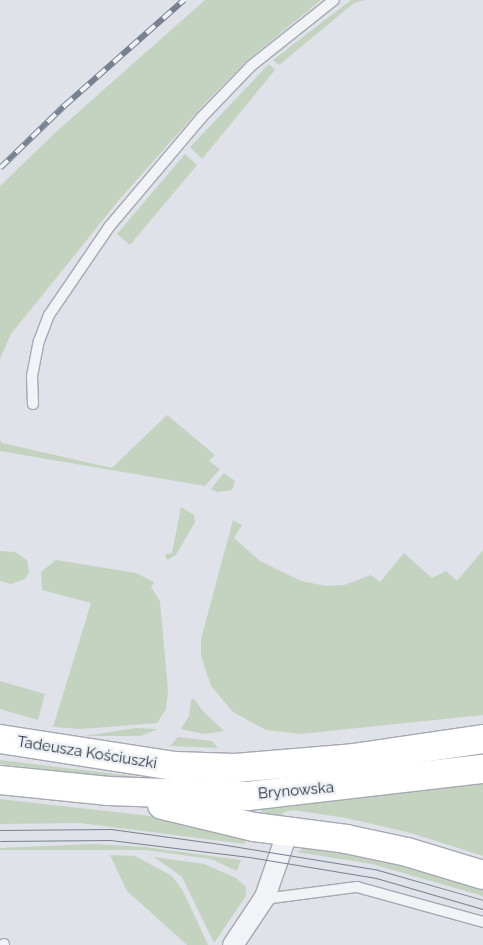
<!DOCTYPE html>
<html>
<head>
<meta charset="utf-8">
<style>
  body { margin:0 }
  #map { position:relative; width:483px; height:945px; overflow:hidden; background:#dfe2e8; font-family:Raleway,sans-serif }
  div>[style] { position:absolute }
  .green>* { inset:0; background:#c4d2c0 }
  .roads { filter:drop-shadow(1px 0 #a4a9b2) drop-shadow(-1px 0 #a4a9b2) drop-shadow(0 1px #a4a9b2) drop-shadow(0 -1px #a4a9b2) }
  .lane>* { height:10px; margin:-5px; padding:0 5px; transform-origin:5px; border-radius:5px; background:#f2f3f6 }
  .street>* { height:20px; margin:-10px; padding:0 10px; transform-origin:10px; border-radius:10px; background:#f2f3f6 }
  .secondary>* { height:28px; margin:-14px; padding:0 14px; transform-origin:14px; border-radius:14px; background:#fff }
  .tram>* { height:1px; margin:-0.5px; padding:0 0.5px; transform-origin:0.5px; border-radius:0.5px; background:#798191 }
  .rail>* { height:5.5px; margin-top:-2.75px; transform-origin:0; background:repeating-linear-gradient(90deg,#eef1f5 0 11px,#798191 0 22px); box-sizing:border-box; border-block:1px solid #798191 }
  span { translate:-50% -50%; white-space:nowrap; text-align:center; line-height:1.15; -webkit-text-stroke:5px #eef1f5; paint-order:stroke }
  .street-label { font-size:15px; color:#28303e }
</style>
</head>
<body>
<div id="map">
  <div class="green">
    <i style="clip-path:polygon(205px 0,321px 0,249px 59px,206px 102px,119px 200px,11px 334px,0 359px,0 186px,57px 131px)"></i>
    <i style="clip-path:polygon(351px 0,365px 0,354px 3px,279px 65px,273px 60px)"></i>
    <i style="clip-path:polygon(269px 64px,275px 70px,202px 159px,190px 147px)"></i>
    <i style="clip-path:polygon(185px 154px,197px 165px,130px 245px,117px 234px)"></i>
    <i style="clip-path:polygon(167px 415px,215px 455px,209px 461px,220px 469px,205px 486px,0 451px,0 440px,2px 443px,112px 468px)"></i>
    <i style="clip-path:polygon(224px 473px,235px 481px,232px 490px,217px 492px,211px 489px)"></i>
    <i style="clip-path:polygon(181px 507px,194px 515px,195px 522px,176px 555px,167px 560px,165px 554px,172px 553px)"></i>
    <i style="clip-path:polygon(233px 520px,242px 525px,234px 538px,260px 561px,301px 581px,326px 586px,344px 585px,371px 575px,380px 582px,404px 553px,432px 578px,446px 571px,457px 581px,483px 550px,483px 715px,300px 734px,266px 730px,233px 712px,211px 686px,201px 656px,201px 639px)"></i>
    <i style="clip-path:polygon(0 551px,15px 552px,27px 560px,29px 572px,25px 579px,11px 584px,0 581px)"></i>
    <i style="clip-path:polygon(56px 560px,136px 573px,154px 582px,151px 587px,160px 601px,168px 691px,166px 709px,157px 723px,82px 729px,53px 727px,91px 603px,42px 590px,41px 572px)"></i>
    <i style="clip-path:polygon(0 681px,45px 694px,38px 720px,0 709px)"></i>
    <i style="clip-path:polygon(194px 699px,203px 711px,224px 731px,204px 734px,181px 729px,189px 716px,191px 700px)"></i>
    <i style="clip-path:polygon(136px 728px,158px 729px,140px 736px,84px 736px)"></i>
    <i style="clip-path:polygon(178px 737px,212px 741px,218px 748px,170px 746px)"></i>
    <i style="clip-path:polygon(0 760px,157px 779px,179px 785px,0 764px)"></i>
    <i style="clip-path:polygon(483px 776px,483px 856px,411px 833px,346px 818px,293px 810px,284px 812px,278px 819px,264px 816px,259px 804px)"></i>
    <i style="clip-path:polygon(0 799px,159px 817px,246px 837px,245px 844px,80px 823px,0 824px)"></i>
    <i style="clip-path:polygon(94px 844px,145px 847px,241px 860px,237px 871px,211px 859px,146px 850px,0 850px,0 848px)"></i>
    <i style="clip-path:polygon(310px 846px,411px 866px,483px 889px,483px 896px,372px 864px,297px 852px)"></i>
    <i style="clip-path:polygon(110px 855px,135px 856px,172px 876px,183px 891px,208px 945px,187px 945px,127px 891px)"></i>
    <i style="clip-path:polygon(154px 857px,204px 864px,236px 878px,246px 887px,246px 896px,214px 943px,182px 877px)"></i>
  </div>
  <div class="roads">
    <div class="lane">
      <i style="left:33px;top:404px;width:28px;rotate:-92deg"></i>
      <i style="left:32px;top:376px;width:36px;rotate:-79deg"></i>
      <i style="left:39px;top:341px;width:28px;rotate:-69deg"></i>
      <i style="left:49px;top:315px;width:107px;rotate:-55.7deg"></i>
      <i style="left:109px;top:227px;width:143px;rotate:-49.8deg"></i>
      <i style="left:201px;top:118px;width:72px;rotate:-46.1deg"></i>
      <i style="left:251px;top:66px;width:106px;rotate:-38.5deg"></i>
      <i style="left:264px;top:899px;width:94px;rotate:-7.4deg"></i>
      <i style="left:357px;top:887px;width:131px;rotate:15.5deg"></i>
      <i style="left:4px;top:945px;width:1px;rotate:-90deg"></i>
    </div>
    <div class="street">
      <i style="left:233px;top:945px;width:58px;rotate:-56.3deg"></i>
      <i style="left:265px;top:897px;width:70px;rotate:-70.8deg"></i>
    </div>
    <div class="secondary">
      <i style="left:0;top:739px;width:177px;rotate:8.8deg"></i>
      <i style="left:175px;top:766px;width:60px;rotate:1.9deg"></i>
      <i style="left:235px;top:768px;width:118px;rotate:-4.8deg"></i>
      <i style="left:353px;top:758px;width:131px;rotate:-8.3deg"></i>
      <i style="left:0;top:780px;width:109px;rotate:5.8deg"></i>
      <i style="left:108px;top:791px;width:140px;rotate:2deg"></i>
      <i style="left:248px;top:796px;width:237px;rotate:-6.6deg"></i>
      <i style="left:162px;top:805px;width:95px;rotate:13.4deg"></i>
      <i style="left:254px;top:827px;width:93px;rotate:7.4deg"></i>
      <i style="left:346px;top:839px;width:62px;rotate:12deg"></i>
      <i style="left:407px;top:852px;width:79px;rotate:16.8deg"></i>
    </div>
  </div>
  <div class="tram">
    <i style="left:0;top:830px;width:111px;rotate:-0.5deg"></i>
    <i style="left:111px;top:829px;width:110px;rotate:7.8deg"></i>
    <i style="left:220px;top:844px;width:160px;rotate:9.3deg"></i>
    <i style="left:378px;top:870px;width:109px;rotate:15.9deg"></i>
    <i style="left:0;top:841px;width:110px;rotate:-0.5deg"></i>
    <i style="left:110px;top:840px;width:140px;rotate:7deg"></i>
    <i style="left:249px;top:857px;width:129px;rotate:9.4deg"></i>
    <i style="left:376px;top:878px;width:111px;rotate:16.2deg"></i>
  </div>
  <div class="rail">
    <i style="left:0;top:168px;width:89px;rotate:-44.1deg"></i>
    <i style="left:64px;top:106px;width:160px;rotate:-41.5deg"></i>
  </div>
  <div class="street-label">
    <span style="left:87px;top:753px;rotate:9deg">Tadeusza Kościuszki</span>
    <span style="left:296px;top:791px;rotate:-5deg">Brynowska</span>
  </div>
</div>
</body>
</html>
